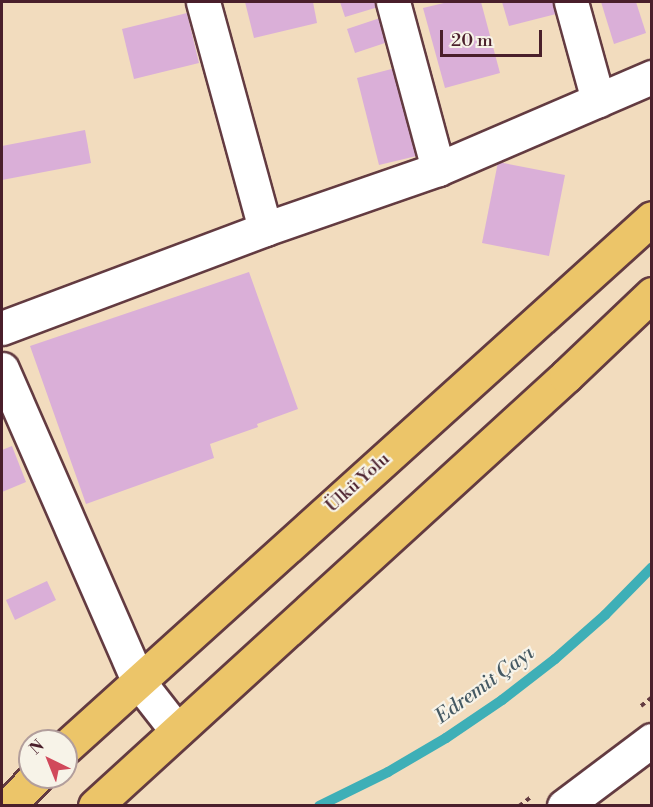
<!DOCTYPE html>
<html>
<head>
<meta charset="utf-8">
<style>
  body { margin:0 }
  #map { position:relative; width:653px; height:807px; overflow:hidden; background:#f2dcbe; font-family:"Libre Bodoni",serif }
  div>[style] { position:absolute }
  .stream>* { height:10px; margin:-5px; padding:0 5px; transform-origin:5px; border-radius:5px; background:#3eafb7 }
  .building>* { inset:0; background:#daafd8 }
  .path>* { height:4px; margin-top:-2px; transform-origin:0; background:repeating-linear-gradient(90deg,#633b41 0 4.5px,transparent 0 9px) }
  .roads { filter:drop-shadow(2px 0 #633b41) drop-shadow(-2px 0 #633b41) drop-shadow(0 2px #633b41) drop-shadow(0 -2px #633b41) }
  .minor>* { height:33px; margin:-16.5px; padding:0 16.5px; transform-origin:16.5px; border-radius:16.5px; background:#fff }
  .major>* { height:33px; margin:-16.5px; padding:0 16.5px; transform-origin:16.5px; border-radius:16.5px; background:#ecc569 }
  span { translate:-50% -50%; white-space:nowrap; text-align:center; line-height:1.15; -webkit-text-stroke:4.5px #f7f3e8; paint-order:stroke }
  .street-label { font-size:18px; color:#4a1f2b }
  .water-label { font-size:20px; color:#455963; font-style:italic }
  .frame { position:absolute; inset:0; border:3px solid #4a1f2b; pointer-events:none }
  .north { position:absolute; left:18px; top:729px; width:60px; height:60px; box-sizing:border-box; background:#f7f3e8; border:2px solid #b29e9c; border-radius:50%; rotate:317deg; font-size:16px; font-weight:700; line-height:24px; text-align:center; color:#4a1f2b }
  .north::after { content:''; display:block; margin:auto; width:21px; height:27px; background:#d1495b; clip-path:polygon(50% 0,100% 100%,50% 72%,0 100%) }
  .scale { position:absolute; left:440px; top:30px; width:102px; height:27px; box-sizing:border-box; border:3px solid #4a1f2b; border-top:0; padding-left:8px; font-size:18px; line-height:21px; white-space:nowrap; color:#4a1f2b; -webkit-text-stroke:4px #f7f3e8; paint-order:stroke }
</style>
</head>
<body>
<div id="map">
  <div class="stream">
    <i style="left:319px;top:806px;width:77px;rotate:-26.2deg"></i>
    <i style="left:388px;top:772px;width:67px;rotate:-30.4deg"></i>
    <i style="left:446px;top:738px;width:68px;rotate:-34.2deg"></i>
    <i style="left:502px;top:700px;width:67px;rotate:-37.7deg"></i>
    <i style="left:555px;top:659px;width:67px;rotate:-41.3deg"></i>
    <i style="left:605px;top:615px;width:67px;rotate:-45.6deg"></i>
  </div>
  <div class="building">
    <i style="clip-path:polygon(245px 2px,313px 2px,317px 23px,254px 38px)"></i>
    <i style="clip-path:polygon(340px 2px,384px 2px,385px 5px,345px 17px)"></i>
    <i style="clip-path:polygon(448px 2px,481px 2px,500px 73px,445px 88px,423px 8px)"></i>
    <i style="clip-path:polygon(502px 2px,557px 2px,560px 13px,509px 26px)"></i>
    <i style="clip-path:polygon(601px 2px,636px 2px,646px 33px,614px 44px)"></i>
    <i style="clip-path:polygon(187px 13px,199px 63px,134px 79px,122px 29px)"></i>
    <i style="clip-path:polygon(386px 16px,394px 40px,355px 53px,347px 29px)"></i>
    <i style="clip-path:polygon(403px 66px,425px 154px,379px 165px,357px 78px)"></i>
    <i style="clip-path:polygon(85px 130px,91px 163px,2px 180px,2px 146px)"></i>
    <i style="clip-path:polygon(498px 162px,565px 175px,549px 256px,482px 243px)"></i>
    <i style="clip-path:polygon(249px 272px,298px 409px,257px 424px,258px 427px,210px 444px,214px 458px,86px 504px,30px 346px)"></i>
    <i style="clip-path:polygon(12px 446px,26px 482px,2px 492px,2px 450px)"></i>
    <i style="clip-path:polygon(47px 581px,56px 600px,15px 620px,6px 600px)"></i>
  </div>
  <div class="path">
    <i style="left:641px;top:706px;width:14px;rotate:-39deg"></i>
    <i style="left:519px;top:806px;width:15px;rotate:-37deg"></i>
  </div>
  <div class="roads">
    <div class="minor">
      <i style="left:203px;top:2px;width:235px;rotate:74.7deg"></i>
      <i style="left:393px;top:2px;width:173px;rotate:74.9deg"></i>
      <i style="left:571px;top:2px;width:102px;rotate:74.6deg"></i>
      <i style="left:2px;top:328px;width:281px;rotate:-20.6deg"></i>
      <i style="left:265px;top:229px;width:183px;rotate:-19.1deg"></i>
      <i style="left:438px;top:169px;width:233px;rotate:-23.3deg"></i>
      <i style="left:2px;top:369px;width:340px;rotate:66.4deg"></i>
      <i style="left:138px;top:681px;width:63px;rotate:52deg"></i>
      <i style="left:564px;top:806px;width:110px;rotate:-36.9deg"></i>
    </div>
    <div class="major">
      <i style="left:66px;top:747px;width:789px;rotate:-42.07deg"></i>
      <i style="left:8px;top:806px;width:40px;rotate:-46deg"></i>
      <i style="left:95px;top:806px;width:638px;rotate:-42.39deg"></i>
      <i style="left:566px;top:376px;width:119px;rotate:-43.6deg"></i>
    </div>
  </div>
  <div class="street-label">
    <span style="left:358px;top:483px;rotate:-42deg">Ülkü Yolu</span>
  </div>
  <div class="water-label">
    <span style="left:485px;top:685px;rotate:-36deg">Edremit Çayı</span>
  </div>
  <div class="frame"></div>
  <div class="north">N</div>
  <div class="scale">20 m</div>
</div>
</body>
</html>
